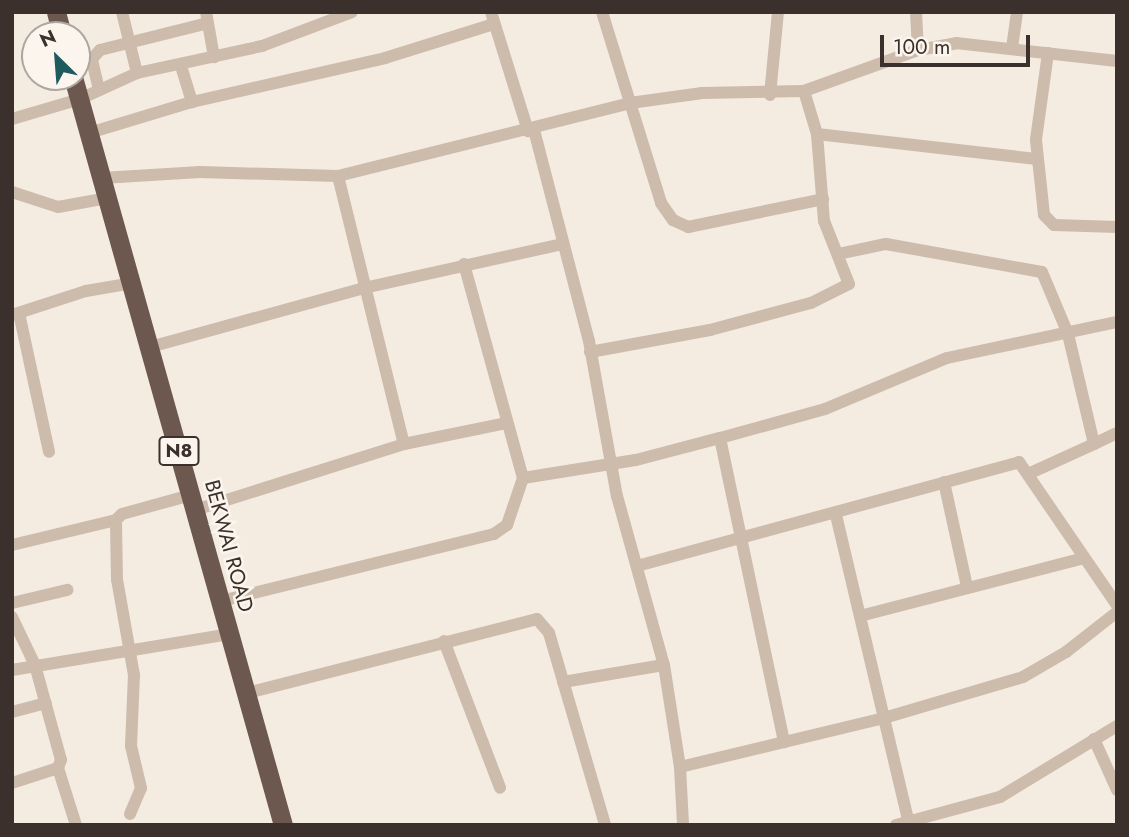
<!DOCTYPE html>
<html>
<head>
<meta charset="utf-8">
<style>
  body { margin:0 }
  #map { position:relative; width:1129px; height:837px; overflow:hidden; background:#f4ebe1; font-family:Jost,sans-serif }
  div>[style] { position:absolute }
  .minor>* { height:12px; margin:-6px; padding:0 6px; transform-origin:6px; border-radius:6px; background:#cdbbac }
  .trunk>* { height:19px; margin:-9.5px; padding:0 9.5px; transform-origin:9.5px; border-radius:9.5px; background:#6c584f }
  span { translate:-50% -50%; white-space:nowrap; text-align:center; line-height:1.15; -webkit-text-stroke:5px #fbf5ee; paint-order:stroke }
  .shield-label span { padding:2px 5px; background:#fbf5ee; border:2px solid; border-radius:5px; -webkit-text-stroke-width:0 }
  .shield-label { font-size:19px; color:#3b302b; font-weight:700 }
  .street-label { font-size:21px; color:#3b302b }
  .frame { position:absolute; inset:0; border:14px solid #3b302b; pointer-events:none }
  .north { position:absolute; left:21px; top:21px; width:70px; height:70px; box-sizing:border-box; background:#fbf5ee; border:2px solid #aea6a0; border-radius:50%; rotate:335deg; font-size:19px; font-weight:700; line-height:28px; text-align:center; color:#3b302b }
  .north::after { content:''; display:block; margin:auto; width:24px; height:32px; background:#1f5a5e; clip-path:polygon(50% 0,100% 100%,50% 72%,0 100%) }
  .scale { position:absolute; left:880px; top:35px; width:150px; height:32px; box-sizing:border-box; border:4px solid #3b302b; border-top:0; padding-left:9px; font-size:21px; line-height:24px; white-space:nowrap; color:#3b302b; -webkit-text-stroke:5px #fbf5ee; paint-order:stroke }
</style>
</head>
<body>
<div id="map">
  <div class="minor">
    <i style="left:122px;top:12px;width:63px;rotate:76.2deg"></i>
    <i style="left:206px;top:12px;width:46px;rotate:79.9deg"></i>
    <i style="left:491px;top:12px;width:125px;rotate:72.7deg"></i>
    <i style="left:602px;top:12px;width:200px;rotate:72.8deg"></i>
    <i style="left:661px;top:203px;width:21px;rotate:55deg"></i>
    <i style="left:673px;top:220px;width:17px;rotate:25deg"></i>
    <i style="left:688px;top:227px;width:138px;rotate:-11.7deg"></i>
    <i style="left:916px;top:12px;width:38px;rotate:87deg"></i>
    <i style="left:1012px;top:48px;width:36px;rotate:-82deg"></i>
    <i style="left:1048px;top:53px;width:88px;rotate:97.9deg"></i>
    <i style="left:1036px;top:140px;width:75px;rotate:83.9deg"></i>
    <i style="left:1044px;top:215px;width:14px;rotate:45deg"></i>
    <i style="left:1054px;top:225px;width:63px;rotate:1.8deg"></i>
    <i style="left:181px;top:66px;width:38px;rotate:73deg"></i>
    <i style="left:99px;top:90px;width:32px;rotate:-103deg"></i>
    <i style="left:92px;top:59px;width:12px;rotate:-48deg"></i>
    <i style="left:100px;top:50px;width:111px;rotate:-14deg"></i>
    <i style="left:804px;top:91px;width:45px;rotate:73.2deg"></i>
    <i style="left:817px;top:134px;width:219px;rotate:6.5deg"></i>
    <i style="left:770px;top:95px;width:83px;rotate:-84.5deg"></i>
    <i style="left:12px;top:119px;width:71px;rotate:-16.4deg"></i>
    <i style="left:80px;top:99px;width:63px;rotate:-24.5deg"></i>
    <i style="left:137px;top:73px;width:128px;rotate:-12.2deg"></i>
    <i style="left:262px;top:46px;width:96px;rotate:-20.7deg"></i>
    <i style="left:534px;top:130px;width:218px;rotate:75.4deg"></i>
    <i style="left:589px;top:341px;width:158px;rotate:79.8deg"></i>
    <i style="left:617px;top:496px;width:175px;rotate:74.5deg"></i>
    <i style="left:664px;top:665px;width:103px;rotate:81.1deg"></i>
    <i style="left:680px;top:767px;width:58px;rotate:87deg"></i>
    <i style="left:89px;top:133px;width:108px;rotate:-16.8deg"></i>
    <i style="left:192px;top:102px;width:198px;rotate:-12.8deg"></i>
    <i style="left:385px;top:58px;width:114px;rotate:-17.3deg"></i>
    <i style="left:338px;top:176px;width:276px;rotate:76.2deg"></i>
    <i style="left:404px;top:444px;width:104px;rotate:-11.6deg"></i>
    <i style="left:102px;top:178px;width:98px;rotate:-3.5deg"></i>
    <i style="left:200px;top:172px;width:138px;rotate:1.7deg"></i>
    <i style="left:338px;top:176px;width:301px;rotate:-14deg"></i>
    <i style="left:630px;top:103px;width:73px;rotate:-7.9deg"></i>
    <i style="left:702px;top:93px;width:102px;rotate:-1.1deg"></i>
    <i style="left:804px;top:91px;width:121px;rotate:-19.8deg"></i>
    <i style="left:918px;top:50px;width:39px;rotate:-10deg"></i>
    <i style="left:956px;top:43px;width:162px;rotate:6.4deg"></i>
    <i style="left:12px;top:192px;width:48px;rotate:18.1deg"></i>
    <i style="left:58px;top:207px;width:51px;rotate:-10.2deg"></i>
    <i style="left:838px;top:254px;width:49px;rotate:-11.8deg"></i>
    <i style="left:886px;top:244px;width:158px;rotate:10.2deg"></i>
    <i style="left:1042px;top:272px;width:67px;rotate:67.2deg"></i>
    <i style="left:1068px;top:334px;width:113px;rotate:76.7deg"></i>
    <i style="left:1094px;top:444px;width:70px;rotate:155.6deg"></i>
    <i style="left:464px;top:264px;width:222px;rotate:74.6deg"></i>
    <i style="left:523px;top:478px;width:114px;rotate:-9.1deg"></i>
    <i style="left:636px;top:460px;width:87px;rotate:-14.7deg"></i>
    <i style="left:720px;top:438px;width:109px;rotate:-15.4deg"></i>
    <i style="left:825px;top:409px;width:132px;rotate:-22.7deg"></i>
    <i style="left:947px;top:358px;width:174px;rotate:-12deg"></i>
    <i style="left:19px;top:313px;width:142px;rotate:77.8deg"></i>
    <i style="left:12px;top:315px;width:78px;rotate:-18deg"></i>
    <i style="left:86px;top:291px;width:48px;rotate:-9.7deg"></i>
    <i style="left:150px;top:347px;width:222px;rotate:-15.4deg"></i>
    <i style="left:364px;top:288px;width:204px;rotate:-12.5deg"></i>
    <i style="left:590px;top:352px;width:122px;rotate:-10.4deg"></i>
    <i style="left:710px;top:330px;width:105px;rotate:-15deg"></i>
    <i style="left:811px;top:303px;width:42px;rotate:-26.6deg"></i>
    <i style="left:849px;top:284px;width:68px;rotate:-111.6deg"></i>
    <i style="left:824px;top:221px;width:87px;rotate:-94.6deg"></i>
    <i style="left:720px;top:438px;width:311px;rotate:78.1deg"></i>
    <i style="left:1094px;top:444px;width:25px;rotate:-26deg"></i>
    <i style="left:944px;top:482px;width:107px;rotate:77.6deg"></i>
    <i style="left:195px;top:510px;width:219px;rotate:-17.5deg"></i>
    <i style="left:836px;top:515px;width:318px;rotate:76.7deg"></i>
    <i style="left:12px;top:545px;width:107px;rotate:-13.5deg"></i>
    <i style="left:637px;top:566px;width:396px;rotate:-15.2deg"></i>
    <i style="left:1019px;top:462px;width:173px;rotate:55.6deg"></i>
    <i style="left:221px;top:601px;width:281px;rotate:-13.8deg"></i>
    <i style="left:494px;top:534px;width:16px;rotate:-35deg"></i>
    <i style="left:507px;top:525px;width:50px;rotate:-71.2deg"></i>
    <i style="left:12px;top:603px;width:57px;rotate:-13.3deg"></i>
    <i style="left:860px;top:616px;width:231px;rotate:-14.5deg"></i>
    <i style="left:12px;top:617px;width:53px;rotate:64.4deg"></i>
    <i style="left:35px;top:665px;width:98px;rotate:74.7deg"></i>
    <i style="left:61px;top:760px;width:9px;rotate:111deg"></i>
    <i style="left:58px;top:768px;width:48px;rotate:161.9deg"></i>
    <i style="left:444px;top:641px;width:157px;rotate:69.1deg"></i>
    <i style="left:12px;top:670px;width:220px;rotate:-9.4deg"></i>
    <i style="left:563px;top:682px;width:102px;rotate:-9.6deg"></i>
    <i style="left:247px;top:693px;width:299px;rotate:-14.3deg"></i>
    <i style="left:537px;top:619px;width:18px;rotate:49deg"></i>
    <i style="left:549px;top:633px;width:200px;rotate:73.7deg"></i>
    <i style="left:12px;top:712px;width:35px;rotate:-15deg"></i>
    <i style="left:1094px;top:739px;width:56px;rotate:65.7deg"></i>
    <i style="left:680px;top:767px;width:210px;rotate:-13.5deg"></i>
    <i style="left:884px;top:718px;width:145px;rotate:-16.4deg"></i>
    <i style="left:1023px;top:677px;width:50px;rotate:-30.2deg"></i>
    <i style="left:1066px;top:652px;width:65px;rotate:-38.1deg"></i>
    <i style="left:58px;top:768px;width:60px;rotate:72.5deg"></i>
    <i style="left:130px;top:814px;width:28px;rotate:-67deg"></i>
    <i style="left:141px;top:788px;width:43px;rotate:-103.4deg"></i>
    <i style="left:131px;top:746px;width:71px;rotate:-87.6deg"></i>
    <i style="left:134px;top:675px;width:97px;rotate:-100.1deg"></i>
    <i style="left:117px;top:580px;width:60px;rotate:-91deg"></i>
    <i style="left:116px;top:520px;width:8px;rotate:-45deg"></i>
    <i style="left:122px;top:514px;width:72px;rotate:-15.4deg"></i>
    <i style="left:896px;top:825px;width:108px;rotate:-15.1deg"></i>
    <i style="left:1000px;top:797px;width:137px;rotate:-31.3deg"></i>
  </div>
  <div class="trunk">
    <i style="left:56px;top:12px;width:24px;rotate:75deg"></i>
    <i style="left:73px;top:77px;width:777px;rotate:74.32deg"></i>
  </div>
  <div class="shield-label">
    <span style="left:179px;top:451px">N8</span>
  </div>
  <div class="street-label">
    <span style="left:229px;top:546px;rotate:75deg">BEKWAI ROAD</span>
  </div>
  <div class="frame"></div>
  <div class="north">N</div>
  <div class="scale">100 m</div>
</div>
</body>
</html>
